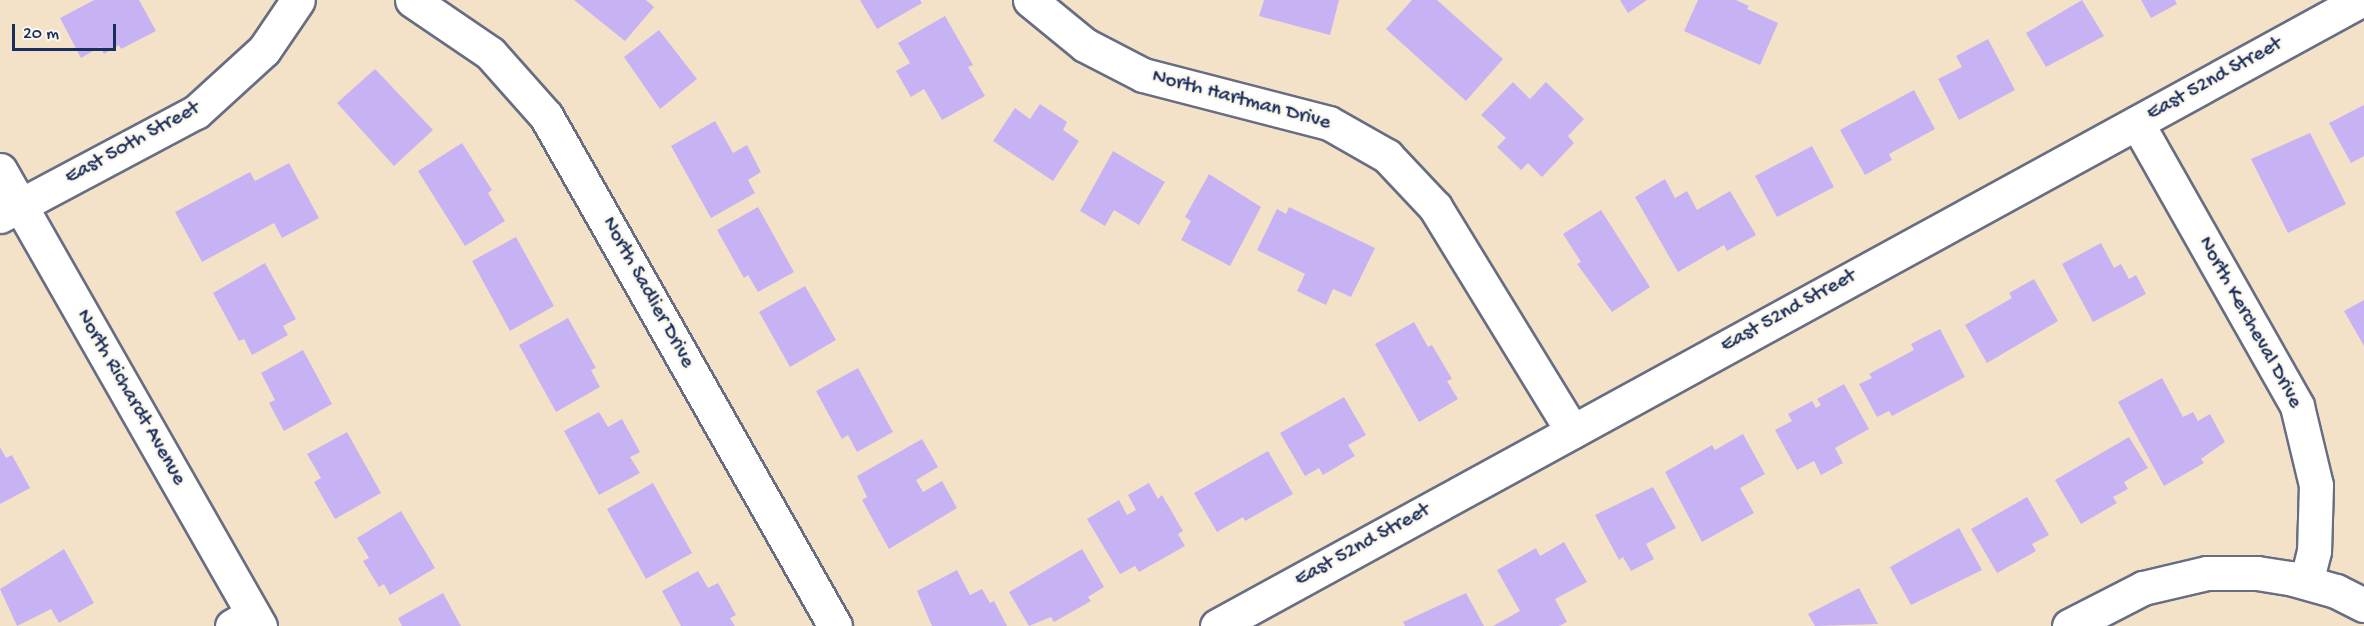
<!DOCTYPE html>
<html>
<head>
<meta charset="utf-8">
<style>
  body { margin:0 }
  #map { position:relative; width:2364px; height:626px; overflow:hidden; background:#f4e2c8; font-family:"Gochi Hand",sans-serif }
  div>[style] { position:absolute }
  .building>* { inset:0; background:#c7b3f4 }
  .roads { filter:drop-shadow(2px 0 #676e83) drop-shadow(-2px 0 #676e83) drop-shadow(0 2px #676e83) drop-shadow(0 -2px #676e83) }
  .minor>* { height:33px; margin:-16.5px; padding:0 16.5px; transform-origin:16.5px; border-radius:16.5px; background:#fff }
  .tertiary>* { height:33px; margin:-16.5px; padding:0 16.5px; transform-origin:16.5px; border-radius:16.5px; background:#fff }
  span { translate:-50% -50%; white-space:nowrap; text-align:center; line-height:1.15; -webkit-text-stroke:5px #fbf7ec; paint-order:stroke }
  .street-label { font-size:21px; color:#1b2f5e }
  .scale { position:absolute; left:12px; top:24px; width:104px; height:27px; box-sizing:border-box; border:3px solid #1b2f5e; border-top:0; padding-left:8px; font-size:18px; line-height:21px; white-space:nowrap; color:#1b2f5e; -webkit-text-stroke:4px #fbf7ec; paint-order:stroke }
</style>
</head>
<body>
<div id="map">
  <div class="building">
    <i style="clip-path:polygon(94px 0,139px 0,156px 31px,121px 49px,119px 45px,104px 54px,100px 47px,81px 58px,60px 18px)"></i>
    <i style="clip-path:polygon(574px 0,646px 0,654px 7px,625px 41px)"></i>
    <i style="clip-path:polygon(860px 0,920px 0,922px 3px,877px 29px)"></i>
    <i style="clip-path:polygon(1264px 0,1339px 0,1330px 35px,1259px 16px)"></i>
    <i style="clip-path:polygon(1412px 0,1437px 0,1503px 59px,1466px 101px,1386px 29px)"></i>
    <i style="clip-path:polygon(1620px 0,1647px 0,1628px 13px)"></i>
    <i style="clip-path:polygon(1698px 0,1736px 0,1749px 6px,1747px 9px,1778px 23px,1760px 65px,1684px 31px)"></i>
    <i style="clip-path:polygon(2082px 0,2104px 36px,2046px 67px,2026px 33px)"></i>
    <i style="clip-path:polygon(2141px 0,2175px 0,2177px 4px,2151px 18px)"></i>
    <i style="clip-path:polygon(945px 16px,973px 65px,968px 67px,985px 96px,942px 120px,924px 89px,911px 97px,896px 71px,910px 63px,898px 43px)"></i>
    <i style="clip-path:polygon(659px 30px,697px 79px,660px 109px,624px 57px)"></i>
    <i style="clip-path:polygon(1988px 39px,2015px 90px,1959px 120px,1938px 79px,1962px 67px,1956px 56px)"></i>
    <i style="clip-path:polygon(375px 69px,433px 130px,394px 166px,337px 103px)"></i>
    <i style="clip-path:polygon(1513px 82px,1530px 99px,1546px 82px,1584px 119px,1568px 136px,1574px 143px,1542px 177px,1528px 163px,1521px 170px,1497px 147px,1506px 138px,1481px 115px)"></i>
    <i style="clip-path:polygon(1914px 90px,1935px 129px,1889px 154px,1892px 160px,1865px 175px,1840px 130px)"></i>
    <i style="clip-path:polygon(1040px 104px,1067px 122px,1063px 130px,1079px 141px,1053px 181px,993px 141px,1015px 108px,1030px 119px)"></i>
    <i style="clip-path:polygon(2364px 105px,2364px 156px,2351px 163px,2329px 123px)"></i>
    <i style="clip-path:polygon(715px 121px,733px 153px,747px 145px,761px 172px,748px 180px,755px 193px,711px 218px,671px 146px)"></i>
    <i style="clip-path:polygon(2310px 133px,2346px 204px,2288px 233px,2251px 159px)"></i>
    <i style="clip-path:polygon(462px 143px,492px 190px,488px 193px,505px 221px,465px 246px,418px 171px)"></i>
    <i style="clip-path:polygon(1812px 146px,1834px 187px,1777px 217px,1755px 176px)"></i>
    <i style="clip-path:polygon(1113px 151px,1165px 182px,1139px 225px,1114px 210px,1105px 226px,1080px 211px)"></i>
    <i style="clip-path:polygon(289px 163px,319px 218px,282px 238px,274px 223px,202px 262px,175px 212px,250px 172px,255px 181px)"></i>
    <i style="clip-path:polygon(1209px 174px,1261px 207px,1230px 266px,1181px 240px,1191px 221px,1185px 217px)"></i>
    <i style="clip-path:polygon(1665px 179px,1675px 198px,1687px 191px,1697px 210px,1730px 191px,1756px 235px,1727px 251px,1724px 245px,1678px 272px,1635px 197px)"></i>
    <i style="clip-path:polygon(758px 207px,794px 272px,758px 292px,748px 275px,744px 278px,717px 230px)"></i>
    <i style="clip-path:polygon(1289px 207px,1375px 248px,1351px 297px,1333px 289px,1326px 305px,1297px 291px,1305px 274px,1257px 250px,1277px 209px,1286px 214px)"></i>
    <i style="clip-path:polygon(1601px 210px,1650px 287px,1612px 312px,1577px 264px,1581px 262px,1563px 234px)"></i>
    <i style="clip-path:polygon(516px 237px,554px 306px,510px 331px,472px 261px)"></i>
    <i style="clip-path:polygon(2101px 243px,2114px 268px,2121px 264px,2129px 279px,2136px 275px,2146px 294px,2093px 322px,2062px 264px)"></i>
    <i style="clip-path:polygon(265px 263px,296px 319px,283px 326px,288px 335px,252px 355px,244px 339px,239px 341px,213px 293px)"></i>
    <i style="clip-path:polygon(2034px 279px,2058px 321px,1987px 363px,1965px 325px,2012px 298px,2009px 293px)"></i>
    <i style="clip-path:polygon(805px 286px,836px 340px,790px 367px,759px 312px)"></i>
    <i style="clip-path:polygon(2364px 300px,2364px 346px,2344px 311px)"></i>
    <i style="clip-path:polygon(568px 318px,596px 368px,591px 370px,600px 387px,556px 412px,519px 345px)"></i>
    <i style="clip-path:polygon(1414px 322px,1428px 347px,1432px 345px,1452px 379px,1447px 381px,1458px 399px,1419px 422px,1375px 344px)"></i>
    <i style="clip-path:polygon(1940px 329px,1965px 377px,1892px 416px,1889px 411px,1877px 417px,1859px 384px,1872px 378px,1869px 374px,1914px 350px,1911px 344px)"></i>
    <i style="clip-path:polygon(303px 350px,332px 404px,284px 431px,269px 403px,275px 400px,261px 373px)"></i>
    <i style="clip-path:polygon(858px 368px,893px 432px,857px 452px,848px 435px,842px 439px,816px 391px)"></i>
    <i style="clip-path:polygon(2162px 378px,2183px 417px,2193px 412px,2198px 421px,2210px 414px,2225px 442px,2201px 459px,2204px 463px,2164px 486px,2118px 402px)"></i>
    <i style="clip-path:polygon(1844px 384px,1869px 429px,1835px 448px,1843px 463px,1821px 475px,1814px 461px,1797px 470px,1775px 430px,1792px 421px,1788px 414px,1812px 401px,1816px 408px,1821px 405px,1817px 399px)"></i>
    <i style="clip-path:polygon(1344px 397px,1366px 435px,1348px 445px,1355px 456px,1323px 475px,1319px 468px,1305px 476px,1280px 433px)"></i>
    <i style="clip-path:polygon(599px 412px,608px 427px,622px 419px,640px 452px,630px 457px,640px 473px,599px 495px,564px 431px)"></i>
    <i style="clip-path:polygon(347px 432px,381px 493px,335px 519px,314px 482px,321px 478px,307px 454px)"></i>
    <i style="clip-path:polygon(1743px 434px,1765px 474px,1740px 488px,1754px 513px,1702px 542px,1665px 472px,1712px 445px,1715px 450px)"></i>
    <i style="clip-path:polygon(2129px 437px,2148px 468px,2124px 482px,2128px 489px,2113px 497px,2117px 503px,2081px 524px,2055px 480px)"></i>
    <i style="clip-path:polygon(922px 439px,938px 467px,916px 480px,923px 492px,942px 481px,957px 508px,889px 549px,862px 500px,867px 497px,857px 476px)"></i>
    <i style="clip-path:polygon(0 447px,6px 458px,12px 455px,30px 488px,0 504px)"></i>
    <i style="clip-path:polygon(1268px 451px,1293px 494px,1245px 521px,1243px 517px,1217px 532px,1194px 493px)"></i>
    <i style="clip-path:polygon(653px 483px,692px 553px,646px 579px,607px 509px)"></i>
    <i style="clip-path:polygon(1149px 483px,1158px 499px,1162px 495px,1183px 531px,1178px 534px,1185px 546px,1139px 572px,1135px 566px,1120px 574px,1087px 519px,1119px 500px,1127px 515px,1136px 510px,1128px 495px)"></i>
    <i style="clip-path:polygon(1653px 487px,1676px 528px,1646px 544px,1654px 559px,1631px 571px,1623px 557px,1619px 560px,1595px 515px)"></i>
    <i style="clip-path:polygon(2027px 497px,2049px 535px,2032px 544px,2036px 551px,1997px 573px,1971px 529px)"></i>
    <i style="clip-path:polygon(401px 511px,435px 568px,390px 595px,384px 584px,379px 587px,363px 561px,369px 558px,357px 538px)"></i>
    <i style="clip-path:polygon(1959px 528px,1982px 570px,1911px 605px,1890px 567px)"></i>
    <i style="clip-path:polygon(1564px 542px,1587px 582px,1555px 599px,1567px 622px,1559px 626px,1493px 626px,1520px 611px,1497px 570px,1536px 548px,1540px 556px)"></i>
    <i style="clip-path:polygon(64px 549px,94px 603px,59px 623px,51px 609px,17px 626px,0 589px)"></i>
    <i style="clip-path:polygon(1082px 549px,1104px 587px,1088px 597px,1091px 601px,1054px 622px,1051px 617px,1029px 626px,1009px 592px)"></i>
    <i style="clip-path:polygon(957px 570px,970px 595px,982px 589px,990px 603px,994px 601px,1007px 626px,932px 626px,917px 591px)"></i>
    <i style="clip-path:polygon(698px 571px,708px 588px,718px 583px,736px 615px,730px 618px,735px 626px,681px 626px,662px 591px)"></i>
    <i style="clip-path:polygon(1859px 588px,1878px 624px,1815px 626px,1808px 614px)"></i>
    <i style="clip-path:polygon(443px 593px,461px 626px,402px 626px,398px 618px)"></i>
    <i style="clip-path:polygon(1466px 593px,1484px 626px,1405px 626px,1403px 622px)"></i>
  </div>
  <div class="roads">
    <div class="minor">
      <i style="left:412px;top:0;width:94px;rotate:34.2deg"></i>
      <i style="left:490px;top:53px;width:84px;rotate:48.4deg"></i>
      <i style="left:546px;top:116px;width:586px;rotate:60.46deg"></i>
      <i style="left:1030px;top:0;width:71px;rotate:39.3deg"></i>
      <i style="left:1085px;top:45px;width:65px;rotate:27.3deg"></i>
      <i style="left:1143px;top:75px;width:192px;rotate:14.5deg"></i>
      <i style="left:1329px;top:123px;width:67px;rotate:29.6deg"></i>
      <i style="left:1387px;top:156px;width:70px;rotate:46.7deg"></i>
      <i style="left:1435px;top:207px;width:263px;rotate:58.5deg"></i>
      <i style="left:2137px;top:123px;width:325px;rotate:60.5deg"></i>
      <i style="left:2297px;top:406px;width:81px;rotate:76.5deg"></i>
      <i style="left:2316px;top:485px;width:66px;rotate:91.7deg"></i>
      <i style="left:2314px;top:551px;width:32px;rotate:104deg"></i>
      <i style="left:0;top:216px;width:222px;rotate:-28deg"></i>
      <i style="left:196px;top:112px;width:92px;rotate:-42.4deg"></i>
      <i style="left:264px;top:50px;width:60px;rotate:-55.8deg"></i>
      <i style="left:232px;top:626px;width:24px;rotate:-30deg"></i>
      <i style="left:1217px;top:626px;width:1304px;rotate:-28.69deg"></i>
      <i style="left:2069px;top:626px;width:83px;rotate:-27.2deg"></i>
      <i style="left:2143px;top:588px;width:66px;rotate:-13.2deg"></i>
      <i style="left:2207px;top:573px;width:50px"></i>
      <i style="left:2257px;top:573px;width:33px;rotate:9deg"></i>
      <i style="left:2290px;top:578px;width:48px;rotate:15.8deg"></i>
      <i style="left:2336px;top:591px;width:31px;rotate:27deg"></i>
    </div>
    <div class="tertiary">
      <i style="left:0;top:170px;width:525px;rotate:60.31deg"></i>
    </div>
  </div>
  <div class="street-label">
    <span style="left:2215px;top:80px;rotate:-29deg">East 52nd Street</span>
    <span style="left:1241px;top:101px;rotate:15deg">North Hartman Drive</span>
    <span style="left:133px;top:144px;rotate:-29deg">East 50th Street</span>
    <span style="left:647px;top:293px;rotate:61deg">North Sadlier Drive</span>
    <span style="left:1789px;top:312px;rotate:-29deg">East 52nd Street</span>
    <span style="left:2249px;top:323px;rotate:61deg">North Kercheval Drive</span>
    <span style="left:130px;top:398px;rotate:60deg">North Richardt Avenue</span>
    <span style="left:1363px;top:546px;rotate:-29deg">East 52nd Street</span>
  </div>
  <div class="scale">20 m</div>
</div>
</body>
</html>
